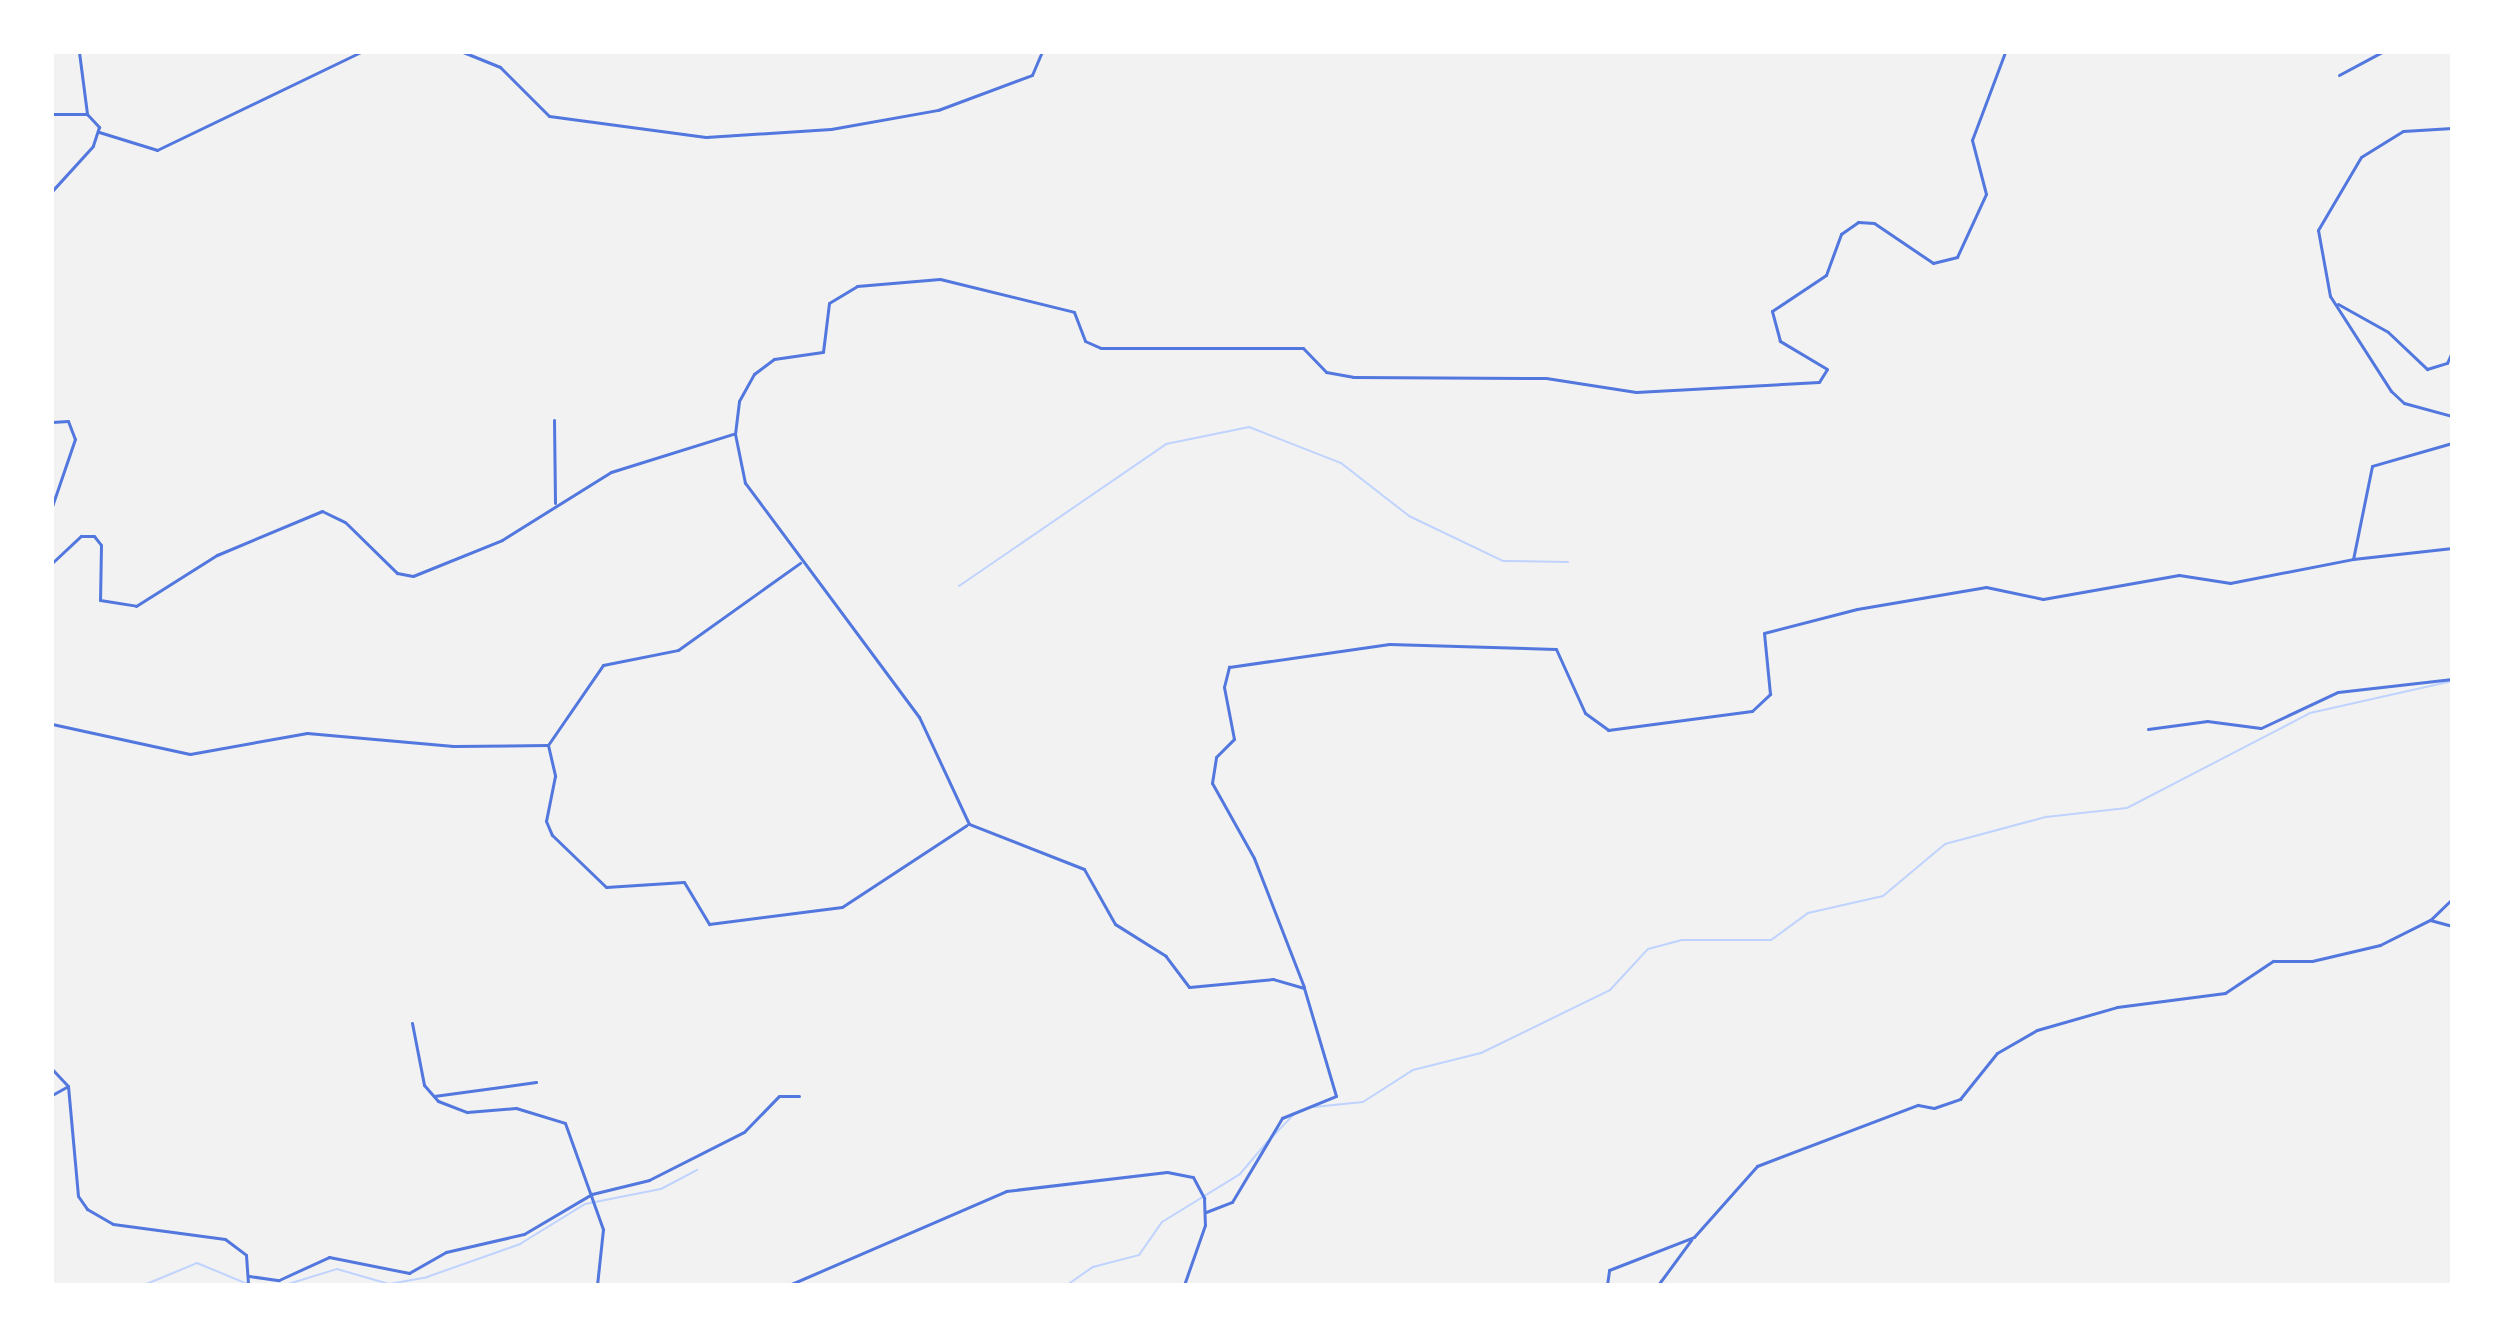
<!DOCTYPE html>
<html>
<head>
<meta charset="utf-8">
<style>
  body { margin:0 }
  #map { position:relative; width:2504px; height:1337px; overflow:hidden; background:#f2f2f2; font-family:Montserrat,sans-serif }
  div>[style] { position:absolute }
  .stream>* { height:2px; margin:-1px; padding:0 1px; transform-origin:1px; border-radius:1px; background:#bfd3fe }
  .minor>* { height:3px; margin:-1.5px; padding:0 1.5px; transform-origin:1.5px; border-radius:1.5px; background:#5277de }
  .tertiary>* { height:3px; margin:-1.5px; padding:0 1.5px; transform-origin:1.5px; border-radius:1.5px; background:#5277de }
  span { translate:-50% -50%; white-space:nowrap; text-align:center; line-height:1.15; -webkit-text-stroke:6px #fff; paint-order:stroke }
  .frame { position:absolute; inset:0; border:54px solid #fff; pointer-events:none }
</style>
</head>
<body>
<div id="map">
  <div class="stream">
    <i style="left:959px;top:586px;width:251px;rotate:-34.4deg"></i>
    <i style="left:1166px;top:444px;width:85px;rotate:-11.6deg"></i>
    <i style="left:1249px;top:427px;width:99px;rotate:21.4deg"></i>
    <i style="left:1341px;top:463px;width:86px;rotate:37.9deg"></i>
    <i style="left:1409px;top:516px;width:104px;rotate:25.6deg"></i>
    <i style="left:1503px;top:561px;width:65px;rotate:0.9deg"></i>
    <i style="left:1314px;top:1107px;width:49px;rotate:-5.8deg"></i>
    <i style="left:1363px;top:1102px;width:59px;rotate:-32.6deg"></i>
    <i style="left:1413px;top:1070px;width:70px;rotate:-14deg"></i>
    <i style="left:1481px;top:1053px;width:144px;rotate:-26deg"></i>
    <i style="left:1610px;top:990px;width:56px;rotate:-47.2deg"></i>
    <i style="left:1648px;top:949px;width:34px;rotate:-15deg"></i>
    <i style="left:1681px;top:940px;width:90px"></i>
    <i style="left:1771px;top:940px;width:46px;rotate:-36.1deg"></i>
    <i style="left:1808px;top:913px;width:77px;rotate:-12.8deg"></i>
    <i style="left:1883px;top:896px;width:81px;rotate:-40deg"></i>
    <i style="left:1945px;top:844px;width:105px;rotate:-15deg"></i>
    <i style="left:2046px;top:817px;width:81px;rotate:-6.3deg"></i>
    <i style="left:2127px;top:808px;width:206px;rotate:-27.4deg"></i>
    <i style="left:2310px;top:713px;width:146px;rotate:-12.7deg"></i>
    <i style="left:1273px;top:1136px;width:29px;rotate:-46deg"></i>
    <i style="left:80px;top:1285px;width:19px"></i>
    <i style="left:144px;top:1285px;width:57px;rotate:-22.5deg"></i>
    <i style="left:197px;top:1263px;width:57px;rotate:22.5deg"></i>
    <i style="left:285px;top:1285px;width:54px;rotate:-17.1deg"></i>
    <i style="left:337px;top:1269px;width:54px;rotate:16.1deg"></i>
    <i style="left:389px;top:1284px;width:39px;rotate:-10deg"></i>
    <i style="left:427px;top:1277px;width:99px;rotate:-19.5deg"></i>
    <i style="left:520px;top:1244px;width:76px;rotate:-31.6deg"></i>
    <i style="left:585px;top:1204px;width:77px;rotate:-11.2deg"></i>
    <i style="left:661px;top:1189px;width:41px;rotate:-27.8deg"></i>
    <i style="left:1067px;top:1285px;width:32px;rotate:-35deg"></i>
    <i style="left:1093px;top:1267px;width:48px;rotate:-14.6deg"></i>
    <i style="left:1139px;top:1255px;width:40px;rotate:-55.1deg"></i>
    <i style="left:1162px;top:1222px;width:92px;rotate:-31.6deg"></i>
    <i style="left:1240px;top:1174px;width:43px;rotate:-49.7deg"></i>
  </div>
  <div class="minor">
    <i style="left:79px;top:52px;width:63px;rotate:82.6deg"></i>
    <i style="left:463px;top:52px;width:40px;rotate:22deg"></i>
    <i style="left:500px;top:67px;width:69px;rotate:45deg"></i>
    <i style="left:549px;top:116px;width:158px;rotate:7.6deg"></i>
    <i style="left:706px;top:137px;width:125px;rotate:-3.7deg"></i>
    <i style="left:831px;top:129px;width:109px;rotate:-10.1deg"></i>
    <i style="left:938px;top:110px;width:100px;rotate:-20.4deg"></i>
    <i style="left:1032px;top:75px;width:25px;rotate:-67deg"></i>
    <i style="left:2339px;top:75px;width:49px;rotate:-28.1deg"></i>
    <i style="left:52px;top:114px;width:35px"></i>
    <i style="left:87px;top:114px;width:18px;rotate:47deg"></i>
    <i style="left:99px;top:127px;width:20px;rotate:108deg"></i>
    <i style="left:93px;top:146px;width:61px;rotate:132.3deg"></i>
    <i style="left:2452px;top:128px;width:49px;rotate:176.5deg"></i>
    <i style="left:2403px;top:131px;width:49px;rotate:148.2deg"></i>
    <i style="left:2361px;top:157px;width:85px;rotate:120.5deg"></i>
    <i style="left:2318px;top:230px;width:67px;rotate:79.7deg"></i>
    <i style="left:2330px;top:296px;width:113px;rotate:57.3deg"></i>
    <i style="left:2391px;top:391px;width:18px;rotate:43deg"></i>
    <i style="left:2404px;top:403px;width:50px;rotate:15.2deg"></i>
    <i style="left:99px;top:132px;width:61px;rotate:17.2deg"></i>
    <i style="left:157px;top:150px;width:226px;rotate:-25.7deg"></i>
    <i style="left:2338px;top:304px;width:57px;rotate:29.2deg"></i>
    <i style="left:2388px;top:332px;width:54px;rotate:43.5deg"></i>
    <i style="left:2427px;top:369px;width:21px;rotate:-17deg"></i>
    <i style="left:2447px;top:363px;width:12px;rotate:-66deg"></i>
    <i style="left:554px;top:420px;width:83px;rotate:89.3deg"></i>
    <i style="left:52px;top:422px;width:16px;rotate:-4deg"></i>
    <i style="left:68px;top:421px;width:19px;rotate:69deg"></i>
    <i style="left:75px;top:439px;width:71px;rotate:108.9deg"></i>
    <i style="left:2452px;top:443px;width:83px;rotate:164deg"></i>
    <i style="left:2372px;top:466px;width:95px;rotate:101.5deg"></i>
    <i style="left:2353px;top:559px;width:100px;rotate:-6.3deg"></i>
    <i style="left:52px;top:563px;width:40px;rotate:-43deg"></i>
    <i style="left:81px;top:536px;width:13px"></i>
    <i style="left:94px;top:536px;width:11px;rotate:52deg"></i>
    <i style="left:101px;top:545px;width:55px;rotate:91deg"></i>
    <i style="left:100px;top:600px;width:36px;rotate:9deg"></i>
    <i style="left:136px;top:606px;width:96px;rotate:-32.2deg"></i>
    <i style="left:217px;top:555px;width:114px;rotate:-22.7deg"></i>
    <i style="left:322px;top:511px;width:25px;rotate:26deg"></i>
    <i style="left:345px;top:522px;width:73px;rotate:44.4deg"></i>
    <i style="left:397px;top:573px;width:16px;rotate:11deg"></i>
    <i style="left:413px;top:576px;width:96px;rotate:-22deg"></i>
    <i style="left:502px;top:540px;width:128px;rotate:-32deg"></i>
    <i style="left:611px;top:472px;width:128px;rotate:-17.3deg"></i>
    <i style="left:52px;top:724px;width:141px;rotate:12.3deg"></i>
    <i style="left:190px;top:754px;width:119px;rotate:-10.2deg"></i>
    <i style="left:307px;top:733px;width:147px;rotate:5.1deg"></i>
    <i style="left:453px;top:746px;width:95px;rotate:-0.6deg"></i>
    <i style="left:548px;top:745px;width:97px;rotate:-55.5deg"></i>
    <i style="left:603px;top:665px;width:76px;rotate:-11.3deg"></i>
    <i style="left:678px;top:650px;width:150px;rotate:-35.5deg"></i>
    <i style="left:2148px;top:729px;width:60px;rotate:-7.7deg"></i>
    <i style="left:2207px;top:721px;width:54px;rotate:7.4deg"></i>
    <i style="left:2261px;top:728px;width:85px;rotate:-25.1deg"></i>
    <i style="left:2338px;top:692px;width:115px;rotate:-6.5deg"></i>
    <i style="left:548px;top:745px;width:32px;rotate:77deg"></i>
    <i style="left:555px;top:776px;width:46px;rotate:101.3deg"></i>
    <i style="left:546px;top:821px;width:15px;rotate:67deg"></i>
    <i style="left:552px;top:835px;width:75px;rotate:43.9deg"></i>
    <i style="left:606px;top:887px;width:78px;rotate:-3.7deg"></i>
    <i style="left:684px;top:882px;width:49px;rotate:59.2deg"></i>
    <i style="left:709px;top:924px;width:134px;rotate:-7.3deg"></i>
    <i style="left:842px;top:907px;width:149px;rotate:-33.3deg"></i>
    <i style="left:2452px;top:899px;width:30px;rotate:136deg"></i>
    <i style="left:2430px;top:920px;width:23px;rotate:15deg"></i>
    <i style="left:1304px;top:987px;width:138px;rotate:-111.2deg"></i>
    <i style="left:1254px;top:858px;width:86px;rotate:-119.2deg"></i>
    <i style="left:1212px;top:783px;width:26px;rotate:-81deg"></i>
    <i style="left:1216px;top:757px;width:25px;rotate:-45deg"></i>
    <i style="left:1234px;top:739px;width:53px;rotate:-100.9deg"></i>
    <i style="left:1224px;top:687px;width:21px;rotate:-76deg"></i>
    <i style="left:1229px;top:667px;width:162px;rotate:-8.2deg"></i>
    <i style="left:1389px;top:644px;width:167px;rotate:1.7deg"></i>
    <i style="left:1556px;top:649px;width:70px;rotate:65.6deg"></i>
    <i style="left:1585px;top:713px;width:29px;rotate:36deg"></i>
    <i style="left:1608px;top:730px;width:145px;rotate:-7.5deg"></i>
    <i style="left:1752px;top:711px;width:25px;rotate:-43deg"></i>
    <i style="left:1770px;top:694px;width:61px;rotate:-95.6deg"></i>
    <i style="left:1764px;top:633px;width:96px;rotate:-14.5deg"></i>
    <i style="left:1857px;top:609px;width:131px;rotate:-9.7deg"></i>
    <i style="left:1986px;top:587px;width:58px;rotate:11.9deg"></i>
    <i style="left:2043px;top:599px;width:138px;rotate:-10deg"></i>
    <i style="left:2179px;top:575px;width:52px;rotate:8.9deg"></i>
    <i style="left:2230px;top:583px;width:125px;rotate:-11deg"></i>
    <i style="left:412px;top:1023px;width:63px;rotate:79deg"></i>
    <i style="left:424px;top:1085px;width:21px;rotate:49deg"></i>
    <i style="left:438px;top:1101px;width:31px;rotate:21deg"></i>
    <i style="left:467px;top:1112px;width:49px;rotate:-4.7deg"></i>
    <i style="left:516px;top:1108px;width:51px;rotate:17deg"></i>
    <i style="left:565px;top:1123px;width:113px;rotate:70.3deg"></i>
    <i style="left:603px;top:1229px;width:56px;rotate:96.1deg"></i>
    <i style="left:52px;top:1095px;width:18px;rotate:-29deg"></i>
    <i style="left:434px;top:1096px;width:103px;rotate:-7.8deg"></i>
    <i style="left:1206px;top:1212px;width:28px;rotate:-21deg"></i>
    <i style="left:1232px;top:1202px;width:98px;rotate:-59.2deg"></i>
    <i style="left:1282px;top:1118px;width:58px;rotate:-22.2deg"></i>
    <i style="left:1336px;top:1096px;width:113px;rotate:-106.5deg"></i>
    <i style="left:1304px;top:988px;width:32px;rotate:-164deg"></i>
    <i style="left:1273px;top:979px;width:84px;rotate:174.6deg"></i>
    <i style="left:1189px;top:987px;width:39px;rotate:-127deg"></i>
    <i style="left:1166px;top:956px;width:60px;rotate:-147.9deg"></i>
    <i style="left:1115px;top:924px;width:63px;rotate:-119.4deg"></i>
    <i style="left:1084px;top:869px;width:123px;rotate:-158.6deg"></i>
    <i style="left:969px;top:824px;width:118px;rotate:-115deg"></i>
    <i style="left:919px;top:717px;width:292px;rotate:-126.6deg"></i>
    <i style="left:745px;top:483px;width:50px;rotate:-101.5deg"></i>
    <i style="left:735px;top:434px;width:33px;rotate:-83deg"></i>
    <i style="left:739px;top:401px;width:31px;rotate:-61deg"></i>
    <i style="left:754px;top:374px;width:25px;rotate:-37deg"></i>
    <i style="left:774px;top:359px;width:49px;rotate:-8.1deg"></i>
    <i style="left:823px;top:352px;width:49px;rotate:-83deg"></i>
    <i style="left:829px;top:303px;width:33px;rotate:-31deg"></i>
    <i style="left:857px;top:286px;width:83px;rotate:-4.8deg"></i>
    <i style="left:940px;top:279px;width:138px;rotate:13.8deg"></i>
    <i style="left:1074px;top:312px;width:31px;rotate:69deg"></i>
    <i style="left:1085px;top:341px;width:17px;rotate:24deg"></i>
    <i style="left:1101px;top:348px;width:202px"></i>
    <i style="left:1303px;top:348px;width:33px;rotate:46deg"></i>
    <i style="left:1326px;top:372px;width:27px;rotate:10deg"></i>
    <i style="left:1353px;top:377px;width:193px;rotate:0.3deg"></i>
    <i style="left:1546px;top:378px;width:91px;rotate:8.8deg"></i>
    <i style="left:1636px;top:392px;width:183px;rotate:-3.1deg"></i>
    <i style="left:1819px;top:382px;width:15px;rotate:-58deg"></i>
    <i style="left:1827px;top:369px;width:55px;rotate:-149.2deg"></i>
    <i style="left:1780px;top:341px;width:31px;rotate:-105deg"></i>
    <i style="left:1772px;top:311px;width:65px;rotate:-33.7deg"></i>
    <i style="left:1826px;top:275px;width:44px;rotate:-69.9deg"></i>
    <i style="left:1841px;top:234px;width:21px;rotate:-35deg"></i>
    <i style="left:1858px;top:222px;width:16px;rotate:4deg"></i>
    <i style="left:1874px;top:223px;width:71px;rotate:34.1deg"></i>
    <i style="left:1933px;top:263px;width:25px;rotate:-14deg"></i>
    <i style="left:1957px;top:257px;width:69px;rotate:-65.3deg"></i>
    <i style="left:1986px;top:194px;width:56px;rotate:-104.5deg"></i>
    <i style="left:1972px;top:140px;width:94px;rotate:-69.4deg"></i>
    <i style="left:249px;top:1276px;width:30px;rotate:8deg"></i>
    <i style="left:279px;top:1280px;width:55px;rotate:-24.7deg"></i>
    <i style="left:329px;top:1257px;width:82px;rotate:11.3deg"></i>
    <i style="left:409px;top:1273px;width:43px;rotate:-29.6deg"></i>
    <i style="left:446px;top:1252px;width:80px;rotate:-13deg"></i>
    <i style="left:524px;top:1234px;width:79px;rotate:-30.5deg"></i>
    <i style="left:592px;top:1194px;width:59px;rotate:-13.8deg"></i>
    <i style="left:649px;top:1180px;width:106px;rotate:-26.8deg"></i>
    <i style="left:744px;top:1132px;width:50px;rotate:-45.8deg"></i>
    <i style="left:779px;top:1096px;width:20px"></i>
    <i style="left:1607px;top:1285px;width:15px;rotate:-82deg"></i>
    <i style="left:1609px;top:1270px;width:91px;rotate:-21.2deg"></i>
    <i style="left:1694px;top:1237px;width:95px;rotate:-48.4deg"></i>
    <i style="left:1757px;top:1166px;width:172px;rotate:-20.8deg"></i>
    <i style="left:1918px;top:1105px;width:16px;rotate:11deg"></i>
    <i style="left:1934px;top:1108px;width:28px;rotate:-19deg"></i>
    <i style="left:1960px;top:1099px;width:59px;rotate:-51.2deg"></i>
    <i style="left:1997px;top:1053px;width:46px;rotate:-29.9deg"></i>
    <i style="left:2037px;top:1030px;width:83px;rotate:-16deg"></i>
    <i style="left:2117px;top:1007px;width:109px;rotate:-7.4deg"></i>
    <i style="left:2225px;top:993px;width:58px;rotate:-33.7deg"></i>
    <i style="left:2273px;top:961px;width:39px"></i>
    <i style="left:2312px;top:961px;width:70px;rotate:-13.2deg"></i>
    <i style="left:2380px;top:945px;width:56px;rotate:-26.6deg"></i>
    <i style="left:1658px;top:1285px;width:56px;rotate:-53.7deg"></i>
  </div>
  <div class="tertiary">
    <i style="left:52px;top:1069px;width:23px;rotate:47deg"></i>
    <i style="left:68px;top:1086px;width:110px;rotate:84.8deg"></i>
    <i style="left:78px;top:1196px;width:16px;rotate:55deg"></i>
    <i style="left:87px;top:1209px;width:30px;rotate:30deg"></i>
    <i style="left:113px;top:1224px;width:113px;rotate:7.6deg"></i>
    <i style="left:225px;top:1239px;width:26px;rotate:37deg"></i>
    <i style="left:246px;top:1255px;width:30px;rotate:86deg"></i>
    <i style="left:789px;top:1285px;width:236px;rotate:-23.4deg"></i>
    <i style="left:1006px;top:1191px;width:162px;rotate:-6.7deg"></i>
    <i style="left:1167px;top:1172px;width:26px;rotate:11deg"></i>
    <i style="left:1193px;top:1177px;width:24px;rotate:62deg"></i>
    <i style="left:1204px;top:1198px;width:27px;rotate:88deg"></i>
    <i style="left:1205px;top:1225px;width:64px;rotate:109.3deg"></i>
  </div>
  <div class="frame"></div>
</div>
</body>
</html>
